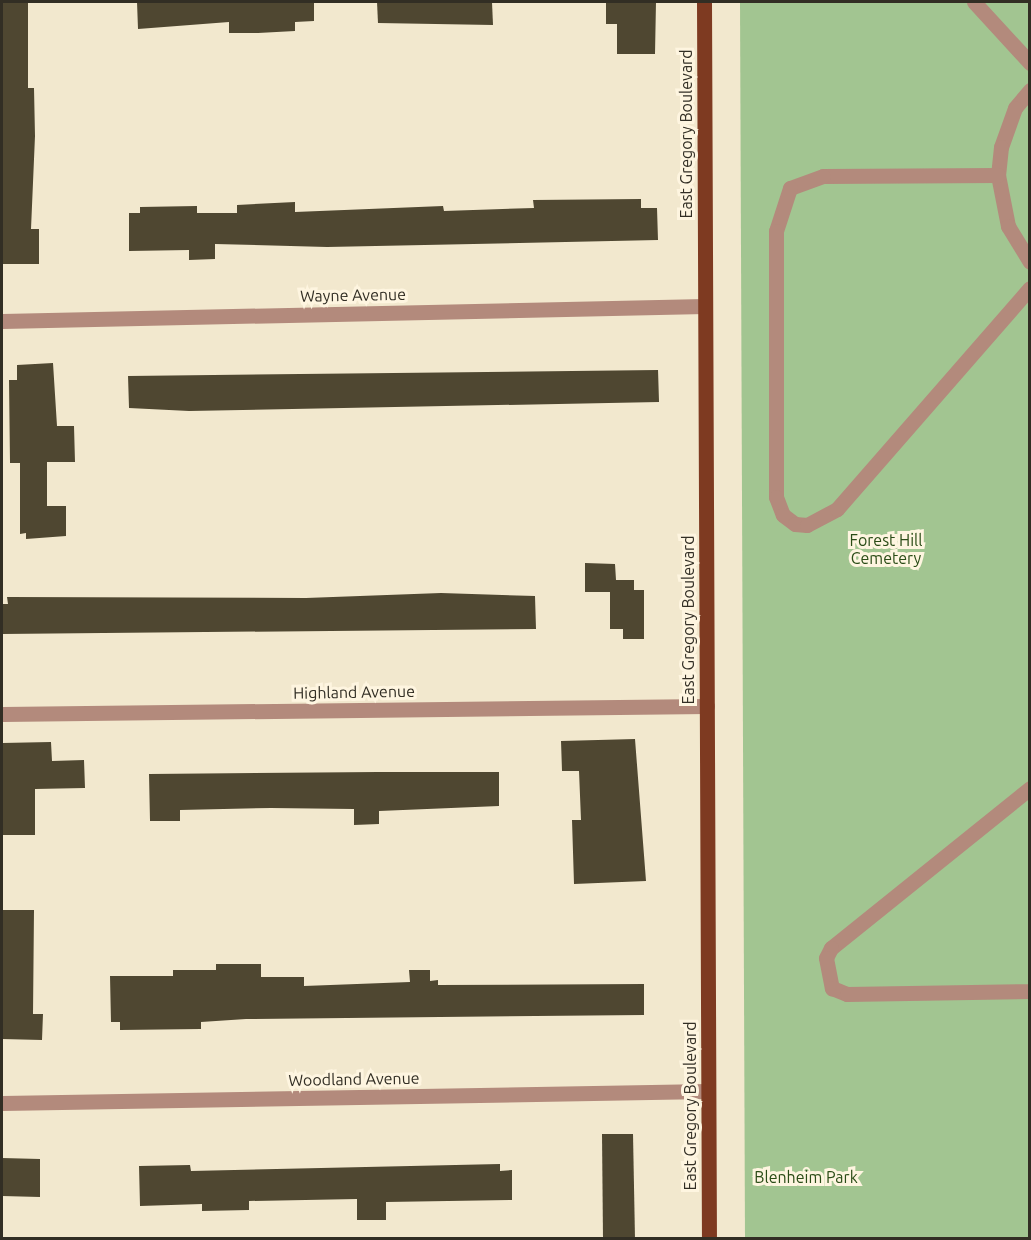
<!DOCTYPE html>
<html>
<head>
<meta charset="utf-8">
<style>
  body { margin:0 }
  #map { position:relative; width:1031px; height:1240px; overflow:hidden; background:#f2e8ce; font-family:Ubuntu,sans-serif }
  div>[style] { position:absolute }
  .green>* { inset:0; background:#a2c591 }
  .building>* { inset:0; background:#4f4731 }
  .minor>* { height:15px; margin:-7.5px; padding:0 7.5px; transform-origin:7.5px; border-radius:7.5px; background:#b38a7c }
  .major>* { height:15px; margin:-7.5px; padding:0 7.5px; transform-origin:7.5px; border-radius:7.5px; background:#7e3a21 }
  span { translate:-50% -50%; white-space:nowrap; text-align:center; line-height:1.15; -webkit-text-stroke:6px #fef5e0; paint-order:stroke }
  .street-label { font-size:16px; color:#322e24 }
  .park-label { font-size:16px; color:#2a4c16 }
  .frame { position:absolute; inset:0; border:3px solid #322e24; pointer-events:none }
</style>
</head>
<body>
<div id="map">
  <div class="green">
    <i style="clip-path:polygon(740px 2px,1029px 2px,1029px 1238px,745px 1238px)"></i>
  </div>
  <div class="building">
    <i style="clip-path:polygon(2px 2px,28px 2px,28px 88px,34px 88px,35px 136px,31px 229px,39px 229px,39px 264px,2px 264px)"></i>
    <i style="clip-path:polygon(137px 2px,314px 2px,314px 21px,295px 22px,295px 31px,258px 33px,229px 33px,229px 22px,138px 29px)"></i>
    <i style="clip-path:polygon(377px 2px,492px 2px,493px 25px,378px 23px)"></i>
    <i style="clip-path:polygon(606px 2px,656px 2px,655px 54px,617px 54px,617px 24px,606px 24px)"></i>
    <i style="clip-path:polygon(641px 199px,641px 208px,657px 208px,658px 240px,327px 247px,215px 244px,215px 259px,189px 260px,189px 250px,129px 251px,129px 213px,140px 213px,140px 207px,197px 206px,197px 213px,237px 213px,237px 205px,295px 202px,295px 212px,443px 206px,444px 211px,534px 208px,533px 200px)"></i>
    <i style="clip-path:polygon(53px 363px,57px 426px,74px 426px,75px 462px,47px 462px,47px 506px,66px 506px,66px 536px,26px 539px,26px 533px,20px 534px,20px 463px,10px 463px,9px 380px,17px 380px,17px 365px)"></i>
    <i style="clip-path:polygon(658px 370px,659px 402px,189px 411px,129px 408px,128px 376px)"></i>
    <i style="clip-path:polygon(585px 563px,615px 564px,616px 580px,634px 580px,634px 590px,644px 590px,644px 639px,623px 639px,623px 629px,610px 629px,610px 592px,585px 592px)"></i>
    <i style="clip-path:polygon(441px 593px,535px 596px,536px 629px,2px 634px,2px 604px,8px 604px,7px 597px,306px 598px)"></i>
    <i style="clip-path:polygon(635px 739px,646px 881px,574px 884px,572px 820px,581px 820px,579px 771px,562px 771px,561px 741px)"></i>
    <i style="clip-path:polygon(51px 742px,52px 761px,84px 760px,85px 788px,35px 789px,35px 835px,2px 835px,2px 743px)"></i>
    <i style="clip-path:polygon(378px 772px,499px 772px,499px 806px,379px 811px,379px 824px,354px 825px,354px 809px,271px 808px,180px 810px,180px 821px,150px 821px,149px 774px)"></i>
    <i style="clip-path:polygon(2px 910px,34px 910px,33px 1014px,43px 1014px,42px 1040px,2px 1039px)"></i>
    <i style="clip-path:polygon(216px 964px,261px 964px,261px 977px,304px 977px,304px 986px,410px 982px,409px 970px,430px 970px,430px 981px,438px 980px,438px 985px,644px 984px,644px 1015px,246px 1019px,201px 1022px,201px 1029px,120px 1030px,120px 1022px,111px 1022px,110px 976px,173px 976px,173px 970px,216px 970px)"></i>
    <i style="clip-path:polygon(602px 1134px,633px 1134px,635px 1239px,603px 1239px)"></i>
    <i style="clip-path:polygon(2px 1158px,40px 1159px,40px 1197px,2px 1196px)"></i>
    <i style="clip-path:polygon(500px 1164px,500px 1171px,512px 1170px,512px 1200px,386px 1202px,386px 1220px,357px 1220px,357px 1199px,249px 1201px,249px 1210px,202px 1211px,202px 1204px,140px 1206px,139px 1166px,190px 1165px,191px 1171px)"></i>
  </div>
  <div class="minor">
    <i style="left:974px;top:2px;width:83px;rotate:47.4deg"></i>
    <i style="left:1030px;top:90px;width:23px;rotate:130deg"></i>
    <i style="left:1015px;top:108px;width:41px;rotate:109.7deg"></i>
    <i style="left:1001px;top:147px;width:28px;rotate:96deg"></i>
    <i style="left:998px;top:175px;width:52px;rotate:78.9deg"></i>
    <i style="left:1008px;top:226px;width:42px;rotate:58.6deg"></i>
    <i style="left:998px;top:175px;width:175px;rotate:179.7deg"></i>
    <i style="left:823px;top:176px;width:35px;rotate:160deg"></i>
    <i style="left:790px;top:188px;width:45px;rotate:108deg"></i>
    <i style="left:776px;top:231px;width:266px;rotate:90deg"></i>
    <i style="left:776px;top:497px;width:19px;rotate:69deg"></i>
    <i style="left:783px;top:515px;width:15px;rotate:37deg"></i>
    <i style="left:795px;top:524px;width:12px;rotate:5deg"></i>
    <i style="left:807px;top:525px;width:34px;rotate:-28deg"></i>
    <i style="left:837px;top:509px;width:293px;rotate:-48.9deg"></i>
    <i style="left:2px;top:321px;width:703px;rotate:-1.22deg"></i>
    <i style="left:2px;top:714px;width:705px;rotate:-0.65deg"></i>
    <i style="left:1030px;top:788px;width:255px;rotate:141.2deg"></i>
    <i style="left:831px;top:948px;width:11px;rotate:117deg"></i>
    <i style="left:826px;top:958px;width:31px;rotate:79deg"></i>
    <i style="left:832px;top:988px;width:16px;rotate:22deg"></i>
    <i style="left:847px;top:994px;width:183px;rotate:-0.9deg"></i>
    <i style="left:2px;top:1103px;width:706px;rotate:-0.97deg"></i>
  </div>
  <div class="major">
    <i style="left:704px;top:2px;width:1236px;rotate:89.77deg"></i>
  </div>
  <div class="street-label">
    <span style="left:686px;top:134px;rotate:-90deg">East Gregory Boulevard</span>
    <span style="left:353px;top:295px;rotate:-1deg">Wayne Avenue</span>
    <span style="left:688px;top:620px;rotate:-90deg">East Gregory Boulevard</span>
    <span style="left:354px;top:692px;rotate:-1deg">Highland Avenue</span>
    <span style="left:354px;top:1079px;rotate:-1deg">Woodland Avenue</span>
    <span style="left:690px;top:1106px;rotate:-90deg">East Gregory Boulevard</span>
  </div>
  <div class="park-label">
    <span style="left:886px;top:549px">Forest Hill<br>Cemetery</span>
    <span style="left:806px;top:1177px">Blenheim Park</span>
  </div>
  <div class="frame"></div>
</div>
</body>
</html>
